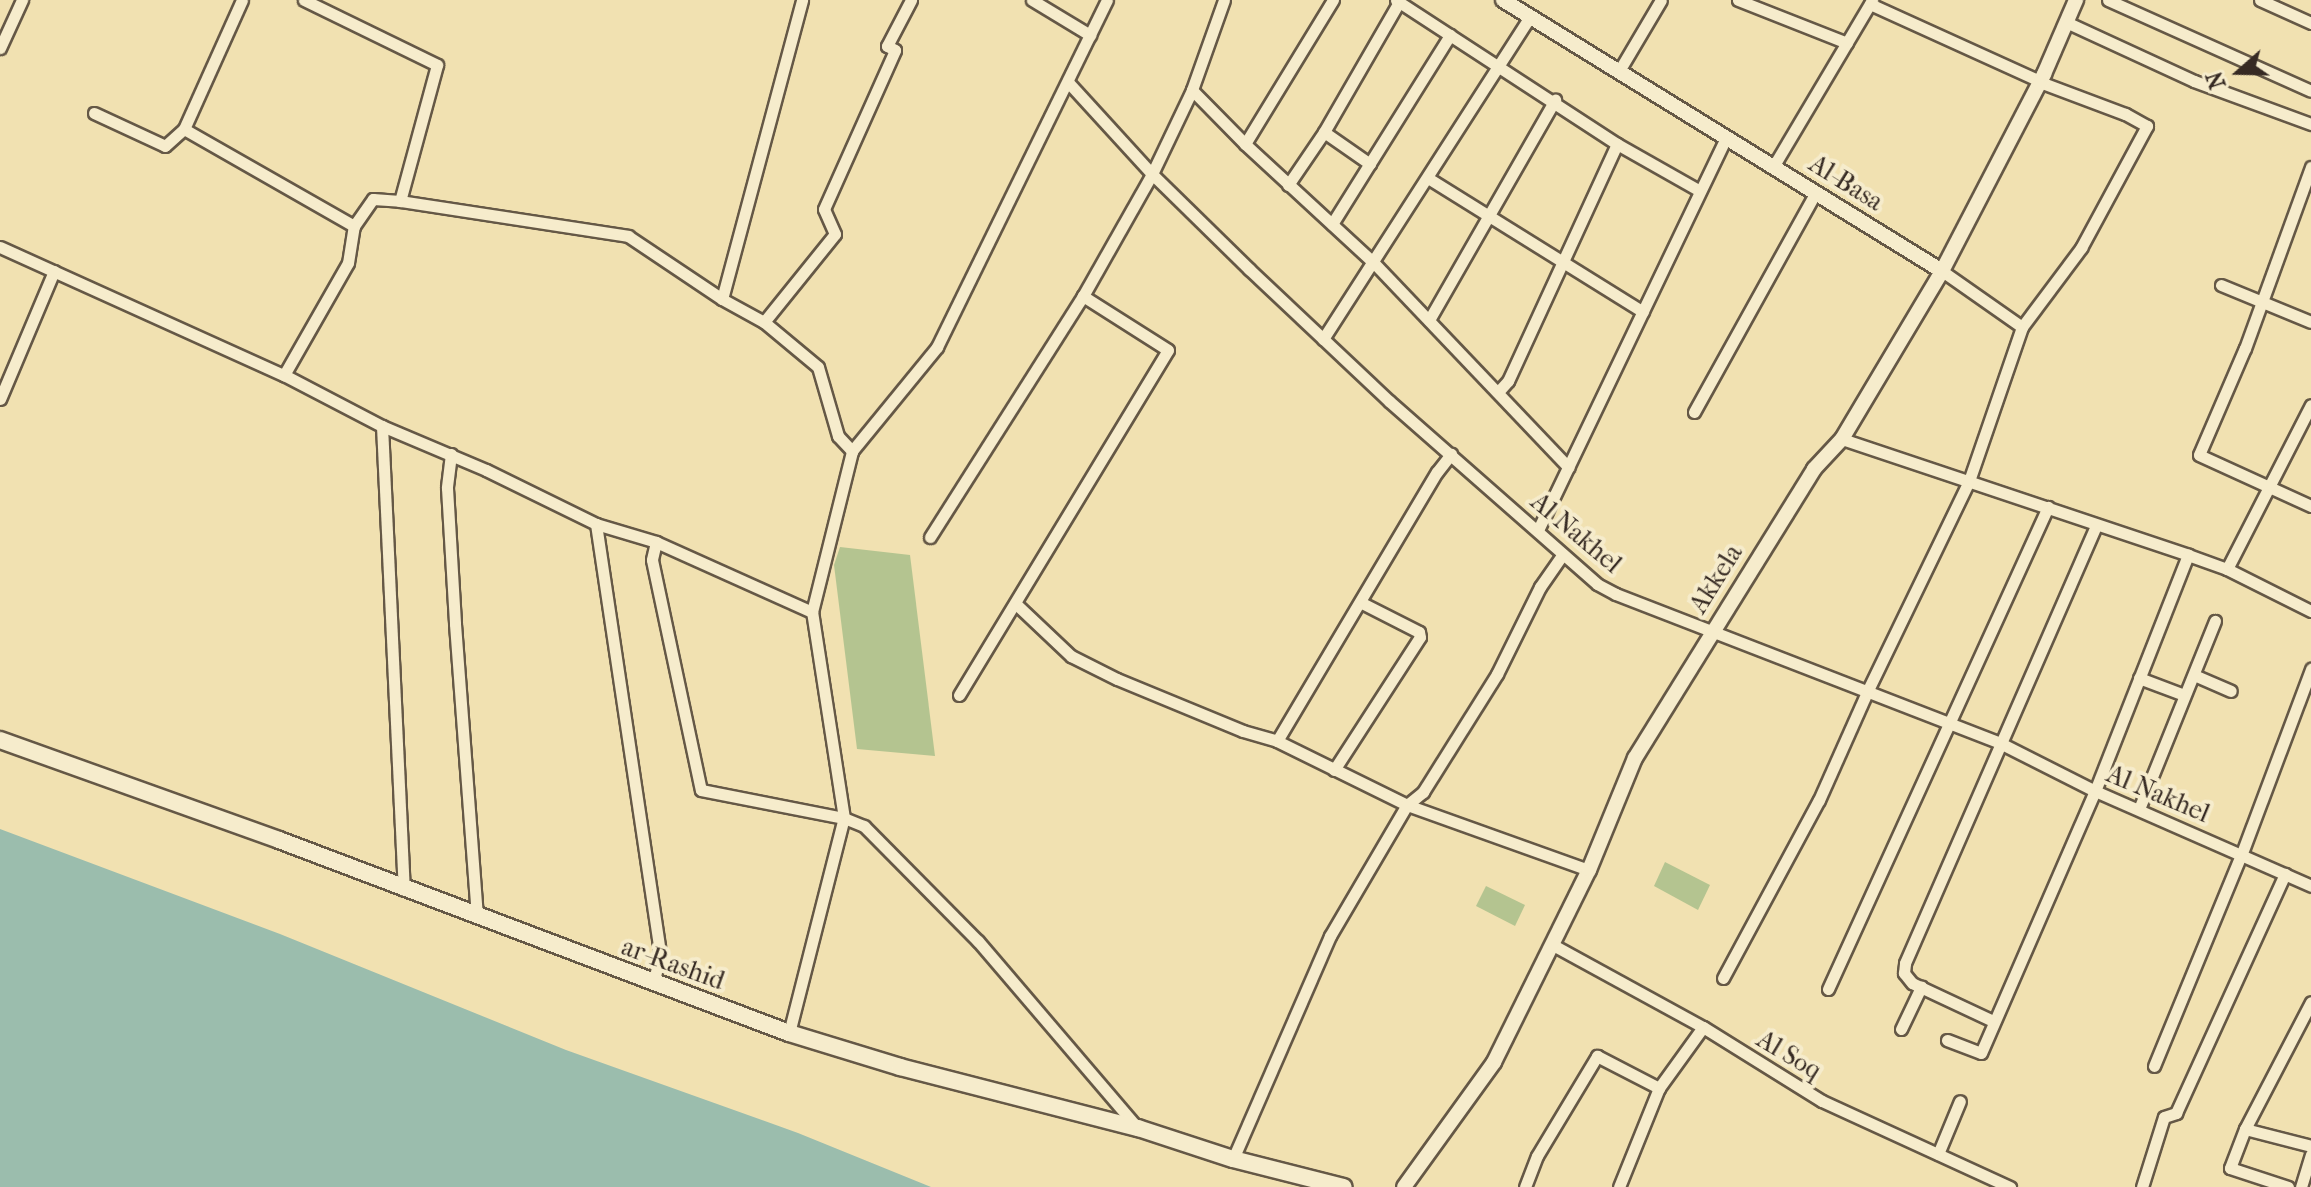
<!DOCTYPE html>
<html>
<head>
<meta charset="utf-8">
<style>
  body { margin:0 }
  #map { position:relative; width:2311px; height:1187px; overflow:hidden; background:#f1e1b1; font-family:"IM FELL French Canon",serif }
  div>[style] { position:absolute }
  .green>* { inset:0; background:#b4c490 }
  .water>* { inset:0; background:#9bbdad }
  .roads { filter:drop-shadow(2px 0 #655846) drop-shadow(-2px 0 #655846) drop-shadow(0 2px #655846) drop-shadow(0 -2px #655846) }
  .minor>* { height:11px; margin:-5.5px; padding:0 5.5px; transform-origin:5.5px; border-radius:5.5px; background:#f6eccc }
  .tertiary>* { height:14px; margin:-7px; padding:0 7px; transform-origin:7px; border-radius:7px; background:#f6eccc }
  .secondary>* { height:16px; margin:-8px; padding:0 8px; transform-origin:8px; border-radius:8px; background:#f6eccc }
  span { translate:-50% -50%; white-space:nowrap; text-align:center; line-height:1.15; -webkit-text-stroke:8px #f6eccc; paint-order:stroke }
  .street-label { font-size:26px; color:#362a23 }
  .north { position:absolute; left:2199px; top:32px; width:80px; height:80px; -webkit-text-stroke:6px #f6eccc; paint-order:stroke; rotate:250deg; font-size:22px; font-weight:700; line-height:32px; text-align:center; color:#362a23 }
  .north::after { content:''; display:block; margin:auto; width:28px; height:36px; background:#362a23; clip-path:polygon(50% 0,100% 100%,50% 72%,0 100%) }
</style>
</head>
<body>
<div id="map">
  <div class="green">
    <i style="clip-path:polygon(840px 547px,910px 555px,935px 756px,857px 749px,834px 565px)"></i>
    <i style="clip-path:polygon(1665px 862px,1710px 885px,1698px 910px,1654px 886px)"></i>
    <i style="clip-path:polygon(1486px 886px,1525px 905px,1515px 926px,1476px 906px)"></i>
  </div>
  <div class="water">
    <i style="clip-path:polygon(0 829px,280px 934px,566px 1050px,798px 1133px,931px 1187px,0 1187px)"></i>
  </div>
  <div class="roads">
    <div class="minor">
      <i style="left:304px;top:0;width:148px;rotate:26deg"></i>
      <i style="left:437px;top:65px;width:141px;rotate:105.2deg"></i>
      <i style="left:1032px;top:0;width:68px;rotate:31.1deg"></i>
      <i style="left:1224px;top:0;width:96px;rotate:109.6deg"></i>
      <i style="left:1192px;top:90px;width:76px;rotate:45.5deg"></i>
      <i style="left:1245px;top:144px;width:176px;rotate:42.7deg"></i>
      <i style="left:1374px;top:263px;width:282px;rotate:46.4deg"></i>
      <i style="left:1396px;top:0;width:264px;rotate:33.1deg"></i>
      <i style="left:1617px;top:144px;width:95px;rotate:29.5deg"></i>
      <i style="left:1738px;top:0;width:117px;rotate:21.5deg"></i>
      <i style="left:2108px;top:0;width:222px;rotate:24.1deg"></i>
      <i style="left:2260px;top:0;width:56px;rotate:24.3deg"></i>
      <i style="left:1870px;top:4px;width:187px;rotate:24.4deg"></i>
      <i style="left:2066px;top:22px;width:141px;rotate:24.7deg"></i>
      <i style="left:2194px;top:81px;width:125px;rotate:20.2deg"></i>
      <i style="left:0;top:48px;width:53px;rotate:-65.4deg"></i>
      <i style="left:1619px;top:71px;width:82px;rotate:-59.4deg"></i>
      <i style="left:1068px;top:82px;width:125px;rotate:47.6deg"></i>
      <i style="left:1152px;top:174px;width:136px;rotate:44.4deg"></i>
      <i style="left:1249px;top:269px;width:192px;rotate:43.3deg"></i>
      <i style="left:1389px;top:401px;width:277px;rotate:41.3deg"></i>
      <i style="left:1597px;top:584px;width:21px;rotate:28deg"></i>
      <i style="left:1616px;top:594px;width:412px;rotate:21.2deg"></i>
      <i style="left:2000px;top:743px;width:106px;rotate:26.8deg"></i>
      <i style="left:2095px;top:791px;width:236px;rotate:23.7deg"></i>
      <i style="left:94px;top:113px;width:78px;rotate:24.9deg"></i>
      <i style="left:165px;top:146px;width:25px;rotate:-42deg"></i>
      <i style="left:184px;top:129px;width:196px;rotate:29.7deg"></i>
      <i style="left:184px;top:129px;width:141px;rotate:-65.8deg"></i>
      <i style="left:1324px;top:132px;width:56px;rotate:34.8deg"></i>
      <i style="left:1245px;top:144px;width:169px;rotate:-58.6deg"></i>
      <i style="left:1773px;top:167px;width:194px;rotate:-59.3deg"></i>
      <i style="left:2311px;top:167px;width:193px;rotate:110deg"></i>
      <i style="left:2245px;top:348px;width:116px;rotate:113.3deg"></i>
      <i style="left:2199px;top:455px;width:123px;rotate:24.5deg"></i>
      <i style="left:1428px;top:178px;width:253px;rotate:31.9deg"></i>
      <i style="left:1288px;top:185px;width:64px;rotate:-55.8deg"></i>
      <i style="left:1324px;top:132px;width:150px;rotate:-60deg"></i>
      <i style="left:1332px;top:224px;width:223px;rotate:-58deg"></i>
      <i style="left:0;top:247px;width:312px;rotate:24.3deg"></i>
      <i style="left:284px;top:375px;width:110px;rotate:27.5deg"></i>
      <i style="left:382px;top:426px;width:113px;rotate:22.9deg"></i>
      <i style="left:486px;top:470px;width:123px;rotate:26.1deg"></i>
      <i style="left:596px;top:524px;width:63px;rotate:16.7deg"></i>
      <i style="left:656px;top:542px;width:171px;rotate:24.2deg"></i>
      <i style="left:2221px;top:285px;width:97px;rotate:22.3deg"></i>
      <i style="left:722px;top:299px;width:310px;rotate:-75deg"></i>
      <i style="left:1429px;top:320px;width:254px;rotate:-60.2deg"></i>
      <i style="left:764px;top:322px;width:113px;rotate:-51.1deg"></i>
      <i style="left:835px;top:234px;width:27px;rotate:-114deg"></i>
      <i style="left:824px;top:209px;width:174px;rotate:-65.9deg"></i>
      <i style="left:895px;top:50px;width:9px;rotate:-153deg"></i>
      <i style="left:887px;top:46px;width:52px;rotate:-62.4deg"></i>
      <i style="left:2022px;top:327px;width:99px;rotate:-53.2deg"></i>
      <i style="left:2081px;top:248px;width:139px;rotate:-61.6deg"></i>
      <i style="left:2147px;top:126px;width:25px;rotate:-151deg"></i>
      <i style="left:2125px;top:114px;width:91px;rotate:-159.4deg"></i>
      <i style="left:1323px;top:339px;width:383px;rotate:-57.3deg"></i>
      <i style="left:284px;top:375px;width:129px;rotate:-60.3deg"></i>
      <i style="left:348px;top:263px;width:37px;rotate:-81deg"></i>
      <i style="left:354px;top:226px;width:33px;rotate:-55deg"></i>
      <i style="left:373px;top:199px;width:27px;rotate:4deg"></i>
      <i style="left:400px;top:201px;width:231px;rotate:8.7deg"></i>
      <i style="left:628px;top:236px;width:113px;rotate:33.8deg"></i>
      <i style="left:722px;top:299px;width:48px;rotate:28.7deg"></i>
      <i style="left:764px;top:322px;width:70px;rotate:39.8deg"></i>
      <i style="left:818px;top:367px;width:72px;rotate:73.8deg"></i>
      <i style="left:838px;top:436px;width:21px;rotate:47deg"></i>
      <i style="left:1498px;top:392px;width:15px;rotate:-48deg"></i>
      <i style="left:1508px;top:381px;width:261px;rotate:-65.3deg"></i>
      <i style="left:0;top:399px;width:139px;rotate:-67.1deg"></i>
      <i style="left:1694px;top:412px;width:252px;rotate:-61deg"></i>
      <i style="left:382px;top:426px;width:464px;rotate:87.3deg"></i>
      <i style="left:1842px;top:439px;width:365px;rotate:18.5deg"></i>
      <i style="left:2188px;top:555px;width:41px;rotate:19.7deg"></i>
      <i style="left:2227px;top:569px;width:94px;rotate:26.6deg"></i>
      <i style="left:451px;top:454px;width:34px;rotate:97deg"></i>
      <i style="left:447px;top:488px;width:136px;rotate:86.6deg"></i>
      <i style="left:455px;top:624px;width:294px;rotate:85.7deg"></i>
      <i style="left:596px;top:524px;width:434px;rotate:81.5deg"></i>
      <i style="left:660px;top:953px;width:29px;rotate:102deg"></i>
      <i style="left:1538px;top:530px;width:433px;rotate:-64.4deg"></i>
      <i style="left:930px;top:537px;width:285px;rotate:-57.6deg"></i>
      <i style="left:1083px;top:296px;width:140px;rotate:-60.5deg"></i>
      <i style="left:1152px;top:174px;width:93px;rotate:-64.5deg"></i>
      <i style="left:656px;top:542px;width:18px;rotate:103deg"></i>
      <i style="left:652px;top:560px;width:235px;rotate:78deg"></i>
      <i style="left:701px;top:790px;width:146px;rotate:11.1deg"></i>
      <i style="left:844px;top:818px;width:22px;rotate:22deg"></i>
      <i style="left:864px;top:826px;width:162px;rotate:45.3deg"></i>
      <i style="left:978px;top:941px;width:245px;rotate:49.5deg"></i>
      <i style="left:2227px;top:569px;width:184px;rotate:-62.9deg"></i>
      <i style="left:1016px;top:604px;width:76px;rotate:43.4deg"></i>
      <i style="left:1071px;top:656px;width:51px;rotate:26.6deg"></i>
      <i style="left:1117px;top:679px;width:136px;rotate:22.4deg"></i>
      <i style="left:1243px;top:731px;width:35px;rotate:16deg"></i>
      <i style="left:1277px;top:741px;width:145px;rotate:26.2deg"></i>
      <i style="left:1407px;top:805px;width:193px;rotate:19.7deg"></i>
      <i style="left:2194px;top:675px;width:40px;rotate:23.4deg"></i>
      <i style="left:2139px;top:678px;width:48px;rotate:20.7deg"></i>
      <i style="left:959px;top:695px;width:403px;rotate:-58.8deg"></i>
      <i style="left:1168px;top:350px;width:101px;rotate:-147.6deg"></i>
      <i style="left:1277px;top:741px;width:313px;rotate:-59.3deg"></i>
      <i style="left:1437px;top:472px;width:23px;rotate:-52deg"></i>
      <i style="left:1334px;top:770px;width:158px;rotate:-57.1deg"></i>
      <i style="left:1420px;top:637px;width:5px;rotate:-101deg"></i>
      <i style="left:1419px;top:632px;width:66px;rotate:-153deg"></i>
      <i style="left:2139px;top:809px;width:203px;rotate:-68deg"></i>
      <i style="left:1553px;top:945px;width:171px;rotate:28.7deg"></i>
      <i style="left:1703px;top:1027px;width:140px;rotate:31.9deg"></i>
      <i style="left:1822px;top:1101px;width:207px;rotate:24.6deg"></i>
      <i style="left:1723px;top:978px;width:202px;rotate:-61.7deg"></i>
      <i style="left:1819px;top:800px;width:118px;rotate:-66deg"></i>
      <i style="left:1867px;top:692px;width:234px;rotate:-64.2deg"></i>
      <i style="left:1969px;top:481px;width:163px;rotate:-71deg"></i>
      <i style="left:2022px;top:327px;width:98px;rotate:-145deg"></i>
      <i style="left:1828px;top:989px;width:530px;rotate:-65.47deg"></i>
      <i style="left:1993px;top:1021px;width:89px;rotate:-154.9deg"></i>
      <i style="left:1912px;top:983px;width:13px;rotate:-129deg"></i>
      <i style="left:1904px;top:973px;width:10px;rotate:-84deg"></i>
      <i style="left:1905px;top:963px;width:477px;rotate:-66.4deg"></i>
      <i style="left:1901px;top:1029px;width:47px;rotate:-64.5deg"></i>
      <i style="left:789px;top:1033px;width:222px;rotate:-75.7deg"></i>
      <i style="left:844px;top:818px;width:208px;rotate:-98.8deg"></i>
      <i style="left:812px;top:612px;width:166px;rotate:-76deg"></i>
      <i style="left:852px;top:451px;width:134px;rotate:-50.7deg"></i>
      <i style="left:937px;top:347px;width:386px;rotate:-63.9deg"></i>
      <i style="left:1947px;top:1040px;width:36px;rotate:21deg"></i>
      <i style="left:1981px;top:1053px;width:286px;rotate:-66.5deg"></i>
      <i style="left:2095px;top:791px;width:254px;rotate:-68.5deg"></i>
      <i style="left:2154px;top:1066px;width:230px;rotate:-67.6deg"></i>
      <i style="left:2242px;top:853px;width:197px;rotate:-69.4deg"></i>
      <i style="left:2245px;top:1129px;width:68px;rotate:14.4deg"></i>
      <i style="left:1938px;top:1154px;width:57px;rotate:-67.5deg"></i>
      <i style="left:1233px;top:1159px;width:243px;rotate:-66.5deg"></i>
      <i style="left:1330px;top:936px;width:152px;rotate:-59.6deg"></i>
      <i style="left:1407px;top:805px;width:21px;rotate:-39deg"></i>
      <i style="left:1423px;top:792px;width:139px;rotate:-57.9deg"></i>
      <i style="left:1497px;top:674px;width:97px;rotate:-63.7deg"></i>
      <i style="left:1540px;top:587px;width:40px;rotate:-55.1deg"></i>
      <i style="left:1525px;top:1187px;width:33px;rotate:-69deg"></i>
      <i style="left:1537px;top:1156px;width:117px;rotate:-59deg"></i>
      <i style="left:1597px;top:1056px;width:70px;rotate:27.3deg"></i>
      <i style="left:1619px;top:1187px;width:107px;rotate:-68deg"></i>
      <i style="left:1659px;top:1088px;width:75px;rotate:-54.2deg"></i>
      <i style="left:2142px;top:1187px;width:73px;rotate:-72.6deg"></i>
      <i style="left:2164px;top:1117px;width:13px;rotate:-18deg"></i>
      <i style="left:2176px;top:1113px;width:263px;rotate:-65.5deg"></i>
      <i style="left:2288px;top:1187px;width:61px;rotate:-161.9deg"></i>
      <i style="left:2230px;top:1168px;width:42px;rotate:-69deg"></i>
      <i style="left:2245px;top:1129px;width:143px;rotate:-62.5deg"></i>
      <i style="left:2301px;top:1187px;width:34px;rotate:-73deg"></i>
    </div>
    <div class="tertiary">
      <i style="left:1503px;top:0;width:516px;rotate:31.69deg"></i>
      <i style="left:1404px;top:1187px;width:154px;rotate:-54.2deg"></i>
      <i style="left:1494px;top:1062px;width:214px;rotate:-63.7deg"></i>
      <i style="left:1589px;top:870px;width:121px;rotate:-67.7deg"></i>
      <i style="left:1635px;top:758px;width:340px;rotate:-58.2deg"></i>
      <i style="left:1814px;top:469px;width:41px;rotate:-47deg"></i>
      <i style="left:1842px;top:439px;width:196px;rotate:-59.2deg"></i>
      <i style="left:1942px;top:271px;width:222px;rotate:-62.6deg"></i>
      <i style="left:2044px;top:74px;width:81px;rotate:-66.6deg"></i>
    </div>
    <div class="secondary">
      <i style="left:0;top:740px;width:296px;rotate:19.7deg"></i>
      <i style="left:279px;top:840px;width:545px;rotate:20.73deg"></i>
      <i style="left:789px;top:1033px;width:116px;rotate:17deg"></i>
      <i style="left:900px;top:1067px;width:246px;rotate:14.4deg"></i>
      <i style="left:1138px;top:1128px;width:100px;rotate:18.1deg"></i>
      <i style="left:1233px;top:1159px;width:114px;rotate:14.2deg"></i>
    </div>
  </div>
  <div class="street-label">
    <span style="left:1846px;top:183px;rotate:32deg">Al-Basa</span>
    <span style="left:1576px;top:533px;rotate:40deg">Al Nakhel</span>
    <span style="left:1716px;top:579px;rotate:-58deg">Akkela</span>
    <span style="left:2158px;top:794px;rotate:23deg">Al Nakhel</span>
    <span style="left:673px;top:964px;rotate:20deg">ar-Rashid</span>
    <span style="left:1789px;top:1055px;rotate:31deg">Al Soq</span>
  </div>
  <div class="north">N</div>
</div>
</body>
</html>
